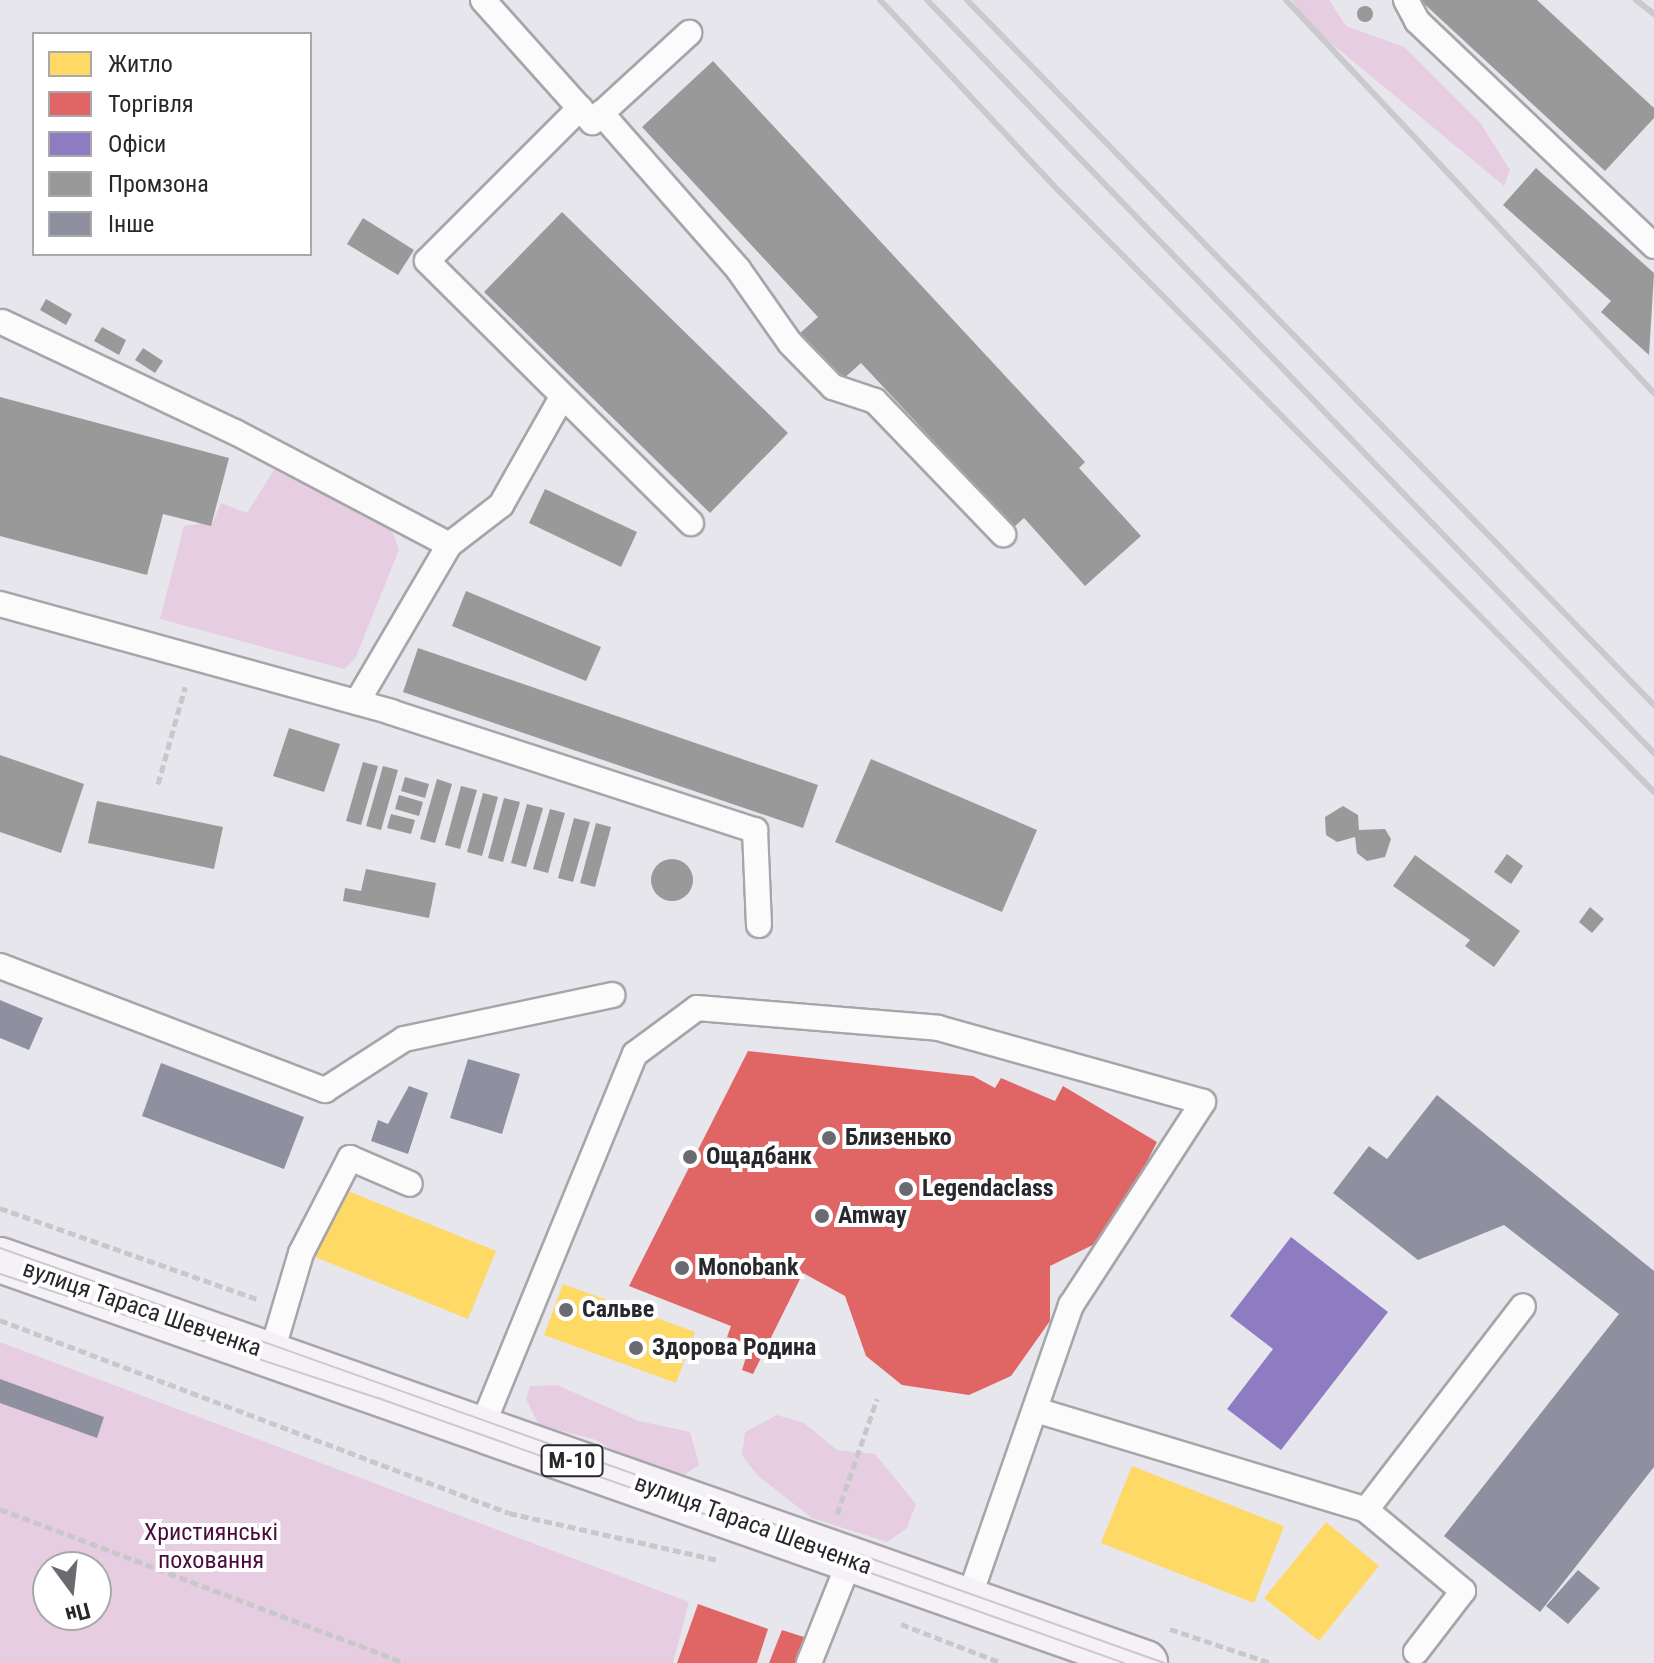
<!DOCTYPE html>
<html>
<head>
<meta charset="utf-8">
<style>
  body { margin:0 }
  #map { position:relative; width:1654px; height:1663px; overflow:hidden; background:#e7e6ed; font-family:"Roboto Condensed",sans-serif }
  div>[style] { position:absolute }
  .green>* { inset:0; background:#e7cde1 }
  .homes>* { inset:0; background:#ffd966 }
  .shops>* { inset:0; background:#e06666 }
  .offices>* { inset:0; background:#8e7cc3 }
  .industry>* { inset:0; background:#999 }
  .round { border-radius:50% }
  .building>* { inset:0; background:#8f909f }
  .path>* { height:5px; margin-top:-2.5px; transform-origin:0; background:repeating-linear-gradient(90deg,#c8c7ca 0 8px,transparent 0 12px) }
  .roads { filter:drop-shadow(2px 0 #a6a6aa) drop-shadow(-2px 0 #a6a6aa) drop-shadow(0 2px #a6a6aa) drop-shadow(0 -2px #a6a6aa) }
  .service>* { height:24px; margin:-12px; padding:0 12px; transform-origin:12px; border-radius:12px; background:#fbfbfc }
  .primary>* { height:44px; margin:-22px; padding:0 22px; transform-origin:22px; border-radius:22px; background:#f5f1f6 }
  .tram>* { height:2px; margin:-1px; padding:0 1px; transform-origin:1px; border-radius:1px; background:#cacacc }
  .rail>* { height:6px; margin:-3px; padding:0 3px; transform-origin:3px; border-radius:3px; background:#cacacc }
  .dots>* { width:22px; height:22px; translate:-50% -50%; box-sizing:border-box; border:4px solid #fff; border-radius:50% }
  span { translate:-50% -50%; white-space:nowrap; text-align:center; line-height:1.15; -webkit-text-stroke:8px #fff; paint-order:stroke }
  .shield-label span { padding:2px 6px; background:#fff; border:2px solid; border-radius:6px; -webkit-text-stroke-width:0 }
  .shield-label { font-size:22px; color:#28272c; font-weight:700 }
  .poi-label { font-size:24px; color:#28272c; font-weight:700 }
  .left { translate:0 -50%; text-align:left }
  .street-label { font-size:24px; color:#28272c }
  .park-label { font-size:24px; color:#4a0c3c }
  .legend { position:absolute; left:32px; top:32px; width:280px; height:224px; box-sizing:border-box; background:#fff; border:2px solid #a9a9ab; margin:0; padding:10px 14px; list-style:none; font-size:24px; color:#28272c }
  .legend li { display:flex; align-items:center; gap:16px; height:40px }
  .legend b { width:40px; border:2px solid #a9a9ab }
  .north { position:absolute; left:32px; top:1551px; width:80px; height:80px; box-sizing:border-box; background:#fff; border:2px solid #a9a9ab; border-radius:50%; rotate:165deg; font-size:22px; font-weight:700; line-height:32px; text-align:center; color:#28272c }
  .north::after { content:''; display:block; margin:auto; width:28px; height:36px; background:#6b6a70; clip-path:polygon(50% 0,100% 100%,50% 72%,0 100%) }
</style>
</head>
<body>
<div id="map">
  <div class="green">
    <i style="clip-path:polygon(1292px 0,1329px 0,1346px 26px,1404px 47px,1481px 124px,1510px 170px,1504px 186px,1308px 24px)"></i>
    <i style="clip-path:polygon(274px 470px,390px 525px,399px 550px,355px 659px,344px 669px,160px 619px,184px 526px,213px 522px,221px 503px,247px 513px)"></i>
    <i style="clip-path:polygon(evenodd,0 1342px,689px 1602px,673px 1663px,0 1663px,0 1342px,48px 1567px,96px 1567px,96px 1615px,48px 1615px,48px 1567px)"></i>
    <i style="clip-path:polygon(557px 1385px,639px 1421px,690px 1432px,699px 1465px,681px 1477px,645px 1468px,596px 1440px,539px 1425px,526px 1399px,530px 1386px)"></i>
    <i style="clip-path:polygon(777px 1415px,804px 1423px,837px 1450px,875px 1454px,916px 1504px,907px 1528px,887px 1542px,812px 1518px,757px 1475px,742px 1455px,745px 1432px)"></i>
  </div>
  <div class="homes">
    <i style="clip-path:polygon(343px 1189px,496px 1251px,468px 1319px,315px 1257px)"></i>
    <i style="clip-path:polygon(563px 1284px,695px 1332px,676px 1383px,544px 1335px)"></i>
    <i style="clip-path:polygon(1132px 1466px,1284px 1526px,1254px 1603px,1101px 1543px)"></i>
    <i style="clip-path:polygon(1326px 1522px,1379px 1566px,1319px 1641px,1264px 1598px)"></i>
  </div>
  <div class="shops">
    <i style="clip-path:polygon(748px 1051px,973px 1076px,995px 1088px,1001px 1078px,1055px 1101px,1063px 1086px,1157px 1142px,1109px 1237px,1050px 1266px,1050px 1321px,1011px 1376px,969px 1395px,902px 1385px,866px 1356px,845px 1296px,803px 1273px,753px 1374px,742px 1370px,750px 1345px,727px 1337px,731px 1326px,629px 1286px)"></i>
    <i style="clip-path:polygon(698px 1604px,768px 1629px,757px 1663px,677px 1663px)"></i>
    <i style="clip-path:polygon(782px 1630px,807px 1638px,797px 1663px,769px 1663px)"></i>
  </div>
  <div class="offices">
    <i style="clip-path:polygon(1291px 1237px,1388px 1312px,1281px 1450px,1227px 1409px,1273px 1349px,1230px 1316px)"></i>
  </div>
  <div class="industry">
    <i style="clip-path:polygon(1420px 0,1537px 0,1654px 108px,1654px 118px,1605px 171px)"></i>
    <i class="round" style="left:1357px;top:6px;width:16px;height:16px"></i>
    <i style="clip-path:polygon(713px 61px,1085px 462px,1079px 468px,1141px 536px,1085px 586px,1024px 518px,1014px 527px,861px 363px,842px 380px,799px 334px,818px 317px,642px 127px)"></i>
    <i style="clip-path:polygon(1536px 168px,1654px 273px,1649px 355px,1601px 312px,1611px 301px,1503px 205px)"></i>
    <i style="clip-path:polygon(562px 212px,788px 433px,710px 513px,484px 292px)"></i>
    <i style="clip-path:polygon(363px 218px,414px 250px,398px 275px,347px 244px)"></i>
    <i style="clip-path:polygon(46px 299px,72px 314px,66px 325px,40px 310px)"></i>
    <i style="clip-path:polygon(102px 327px,126px 340px,119px 355px,94px 341px)"></i>
    <i style="clip-path:polygon(143px 348px,163px 361px,155px 373px,135px 360px)"></i>
    <i style="clip-path:polygon(0 397px,229px 458px,211px 526px,163px 514px,147px 575px,0 536px)"></i>
    <i style="clip-path:polygon(545px 489px,637px 532px,621px 567px,529px 523px)"></i>
    <i style="clip-path:polygon(466px 591px,601px 647px,586px 681px,452px 626px)"></i>
    <i style="clip-path:polygon(418px 648px,818px 785px,803px 828px,403px 692px)"></i>
    <i style="clip-path:polygon(289px 728px,340px 744px,324px 792px,273px 776px)"></i>
    <i style="clip-path:polygon(0 755px,84px 784px,61px 853px,0 832px)"></i>
    <i style="clip-path:polygon(871px 759px,1037px 830px,1002px 912px,835px 842px)"></i>
    <i style="clip-path:polygon(363px 762px,378px 766px,361px 825px,346px 821px)"></i>
    <i style="clip-path:polygon(383px 766px,398px 770px,381px 830px,366px 826px)"></i>
    <i style="clip-path:polygon(405px 777px,429px 784px,425px 798px,401px 791px)"></i>
    <i style="clip-path:polygon(437px 779px,452px 784px,435px 843px,420px 839px)"></i>
    <i style="clip-path:polygon(461px 786px,477px 790px,460px 849px,445px 845px)"></i>
    <i style="clip-path:polygon(483px 793px,498px 797px,482px 856px,467px 852px)"></i>
    <i style="clip-path:polygon(399px 795px,423px 802px,419px 816px,395px 809px)"></i>
    <i style="clip-path:polygon(504px 798px,520px 802px,503px 862px,488px 858px)"></i>
    <i style="clip-path:polygon(97px 801px,223px 827px,214px 869px,88px 843px)"></i>
    <i style="clip-path:polygon(527px 804px,543px 808px,526px 867px,511px 863px)"></i>
    <i style="clip-path:polygon(1343px 806px,1358px 815px,1359px 830px,1385px 829px,1391px 839px,1385px 857px,1367px 861px,1357px 853px,1355px 837px,1337px 842px,1326px 835px,1325px 817px)"></i>
    <i style="clip-path:polygon(550px 809px,565px 813px,548px 873px,533px 869px)"></i>
    <i style="clip-path:polygon(391px 814px,415px 820px,411px 834px,387px 828px)"></i>
    <i style="clip-path:polygon(574px 818px,590px 822px,573px 882px,558px 878px)"></i>
    <i style="clip-path:polygon(596px 823px,611px 827px,595px 887px,580px 883px)"></i>
    <i style="clip-path:polygon(1507px 854px,1523px 866px,1511px 884px,1494px 872px)"></i>
    <i style="clip-path:polygon(1415px 855px,1520px 931px,1494px 967px,1465px 946px,1470px 940px,1393px 886px)"></i>
    <i class="round" style="left:651px;top:859px;width:42px;height:42px"></i>
    <i style="clip-path:polygon(366px 869px,436px 883px,429px 918px,343px 901px,345px 888px,361px 891px)"></i>
    <i style="clip-path:polygon(1590px 907px,1604px 919px,1592px 933px,1579px 922px)"></i>
  </div>
  <div class="building">
    <i style="clip-path:polygon(0 1000px,43px 1018px,29px 1050px,0 1038px)"></i>
    <i style="clip-path:polygon(468px 1059px,520px 1074px,502px 1134px,450px 1118px)"></i>
    <i style="clip-path:polygon(161px 1063px,304px 1117px,284px 1169px,142px 1116px)"></i>
    <i style="clip-path:polygon(409px 1086px,428px 1093px,408px 1154px,371px 1141px,378px 1120px,388px 1124px)"></i>
    <i style="clip-path:polygon(1437px 1095px,1654px 1271px,1654px 1467px,1540px 1612px,1444px 1536px,1619px 1314px,1504px 1225px,1418px 1260px,1333px 1193px,1369px 1146px,1387px 1159px)"></i>
    <i style="clip-path:polygon(0 1379px,104px 1417px,97px 1438px,0 1403px)"></i>
    <i style="clip-path:polygon(1578px 1570px,1600px 1588px,1568px 1624px,1546px 1606px)"></i>
  </div>
  <div class="path">
    <i style="left:158px;top:784px;width:101px;rotate:-74.4deg"></i>
    <i style="left:0;top:1208px;width:273px;rotate:19.5deg"></i>
    <i style="left:0;top:1320px;width:544px;rotate:20.77deg"></i>
    <i style="left:509px;top:1513px;width:214px;rotate:12.7deg"></i>
    <i style="left:0;top:1509px;width:433px;rotate:20.8deg"></i>
    <i style="left:837px;top:1514px;width:122px;rotate:-70.8deg"></i>
    <i style="left:901px;top:1624px;width:108px;rotate:21.1deg"></i>
    <i style="left:1170px;top:1629px;width:107px;rotate:18.6deg"></i>
  </div>
  <div class="roads">
    <div class="service">
      <i style="left:483px;top:0;width:164px;rotate:48.2deg"></i>
      <i style="left:592px;top:122px;width:132px;rotate:-42.5deg"></i>
      <i style="left:1406px;top:0;width:24px;rotate:62deg"></i>
      <i style="left:1417px;top:21px;width:327px;rotate:43.5deg"></i>
      <i style="left:580px;top:108px;width:216px;rotate:135deg"></i>
      <i style="left:427px;top:261px;width:372px;rotate:44.8deg"></i>
      <i style="left:601px;top:113px;width:208px;rotate:48.7deg"></i>
      <i style="left:738px;top:269px;width:90px;rotate:54.9deg"></i>
      <i style="left:790px;top:343px;width:62px;rotate:45.7deg"></i>
      <i style="left:833px;top:387px;width:44px;rotate:18.4deg"></i>
      <i style="left:875px;top:401px;width:185px;rotate:46.1deg"></i>
      <i style="left:2px;top:322px;width:258px;rotate:25.3deg"></i>
      <i style="left:235px;top:432px;width:242px;rotate:27.8deg"></i>
      <i style="left:0;top:604px;width:406px;rotate:15.4deg"></i>
      <i style="left:391px;top:712px;width:383px;rotate:18deg"></i>
      <i style="left:755px;top:830px;width:95px;rotate:87.6deg"></i>
      <i style="left:357px;top:702px;width:182px;rotate:-59.6deg"></i>
      <i style="left:449px;top:545px;width:66px;rotate:-37.6deg"></i>
      <i style="left:501px;top:505px;width:124px;rotate:-60.5deg"></i>
      <i style="left:0;top:966px;width:348px;rotate:20.9deg"></i>
      <i style="left:325px;top:1090px;width:94px;rotate:-32.8deg"></i>
      <i style="left:404px;top:1039px;width:213px;rotate:-11.9deg"></i>
      <i style="left:271px;top:1355px;width:106px;rotate:-73.6deg"></i>
      <i style="left:301px;top:1253px;width:107px;rotate:-62.7deg"></i>
      <i style="left:350px;top:1158px;width:65px;rotate:23.4deg"></i>
      <i style="left:1039px;top:1411px;width:342px;rotate:16.8deg"></i>
      <i style="left:481px;top:1429px;width:405px;rotate:-67.7deg"></i>
      <i style="left:635px;top:1054px;width:77px;rotate:-36.6deg"></i>
      <i style="left:697px;top:1008px;width:242px;rotate:4.7deg"></i>
      <i style="left:938px;top:1028px;width:275px;rotate:15.6deg"></i>
      <i style="left:1203px;top:1102px;width:242px;rotate:123deg"></i>
      <i style="left:1071px;top:1305px;width:313px;rotate:109.2deg"></i>
      <i style="left:1416px;top:1652px;width:77px;rotate:-52.4deg"></i>
      <i style="left:1463px;top:1591px;width:126px;rotate:-140.1deg"></i>
      <i style="left:1366px;top:1510px;width:257px;rotate:-52.4deg"></i>
      <i style="left:809px;top:1663px;width:111px;rotate:-68.3deg"></i>
    </div>
    <div class="primary">
      <i style="left:0;top:1260px;width:1214px;rotate:19.39deg"></i>
    </div>
  </div>
  <div class="tram">
    <i style="left:0;top:1248px;width:1236px;rotate:19.62deg"></i>
    <i style="left:0;top:1274px;width:398px;rotate:18.2deg"></i>
    <i style="left:378px;top:1398px;width:792px;rotate:19.56deg"></i>
  </div>
  <div class="rail">
    <i style="left:880px;top:0;width:253px;rotate:46.9deg"></i>
    <i style="left:1053px;top:185px;width:854px;rotate:45.28deg"></i>
    <i style="left:927px;top:0;width:1047px;rotate:46.01deg"></i>
    <i style="left:967px;top:0;width:984px;rotate:45.74deg"></i>
    <i style="left:1286px;top:0;width:538px;rotate:46.88deg"></i>
    <i style="left:1636px;top:0;width:23px;rotate:38deg"></i>
  </div>
  <div class="dots">
    <i style="left:829px;top:1138px;background:#6b6a70"></i>
    <i style="left:690px;top:1157px;background:#6b6a70"></i>
    <i style="left:906px;top:1189px;background:#6b6a70"></i>
    <i style="left:822px;top:1216px;background:#6b6a70"></i>
    <i style="left:682px;top:1268px;background:#6b6a70"></i>
    <i style="left:566px;top:1310px;background:#6b6a70"></i>
    <i style="left:636px;top:1348px;background:#6b6a70"></i>
  </div>
  <div class="shield-label">
    <span style="left:572px;top:1461px">М-10</span>
  </div>
  <div class="poi-label">
    <span class="left" style="left:845px;top:1138px">Близенько</span>
    <span class="left" style="left:706px;top:1157px">Ощадбанк</span>
    <span class="left" style="left:922px;top:1189px">Legendaclass</span>
    <span class="left" style="left:838px;top:1216px">Amway</span>
    <span class="left" style="left:698px;top:1268px">Monobank</span>
    <span class="left" style="left:582px;top:1310px">Сальве</span>
    <span class="left" style="left:652px;top:1348px">Здорова Родина</span>
  </div>
  <div class="street-label">
    <span style="left:142px;top:1309px;rotate:19deg">вулиця Тараса Шевченка</span>
    <span style="left:753px;top:1525px;rotate:20deg">вулиця Тараса Шевченка</span>
  </div>
  <div class="park-label">
    <span style="left:211px;top:1547px">Християнські<br>поховання</span>
  </div>
  <ul class="legend">
  <li><b style="height:22px;background:#ffd966"></b>Житло</li>
  <li><b style="height:22px;background:#e06666"></b>Торгівля</li>
  <li><b style="height:22px;background:#8e7cc3"></b>Офіси</li>
  <li><b style="height:22px;background:#999"></b>Промзона</li>
  <li><b style="height:22px;background:#8f909f"></b>Інше</li>
  </ul>
  <div class="north">Пн</div>
</div>
</body>
</html>
